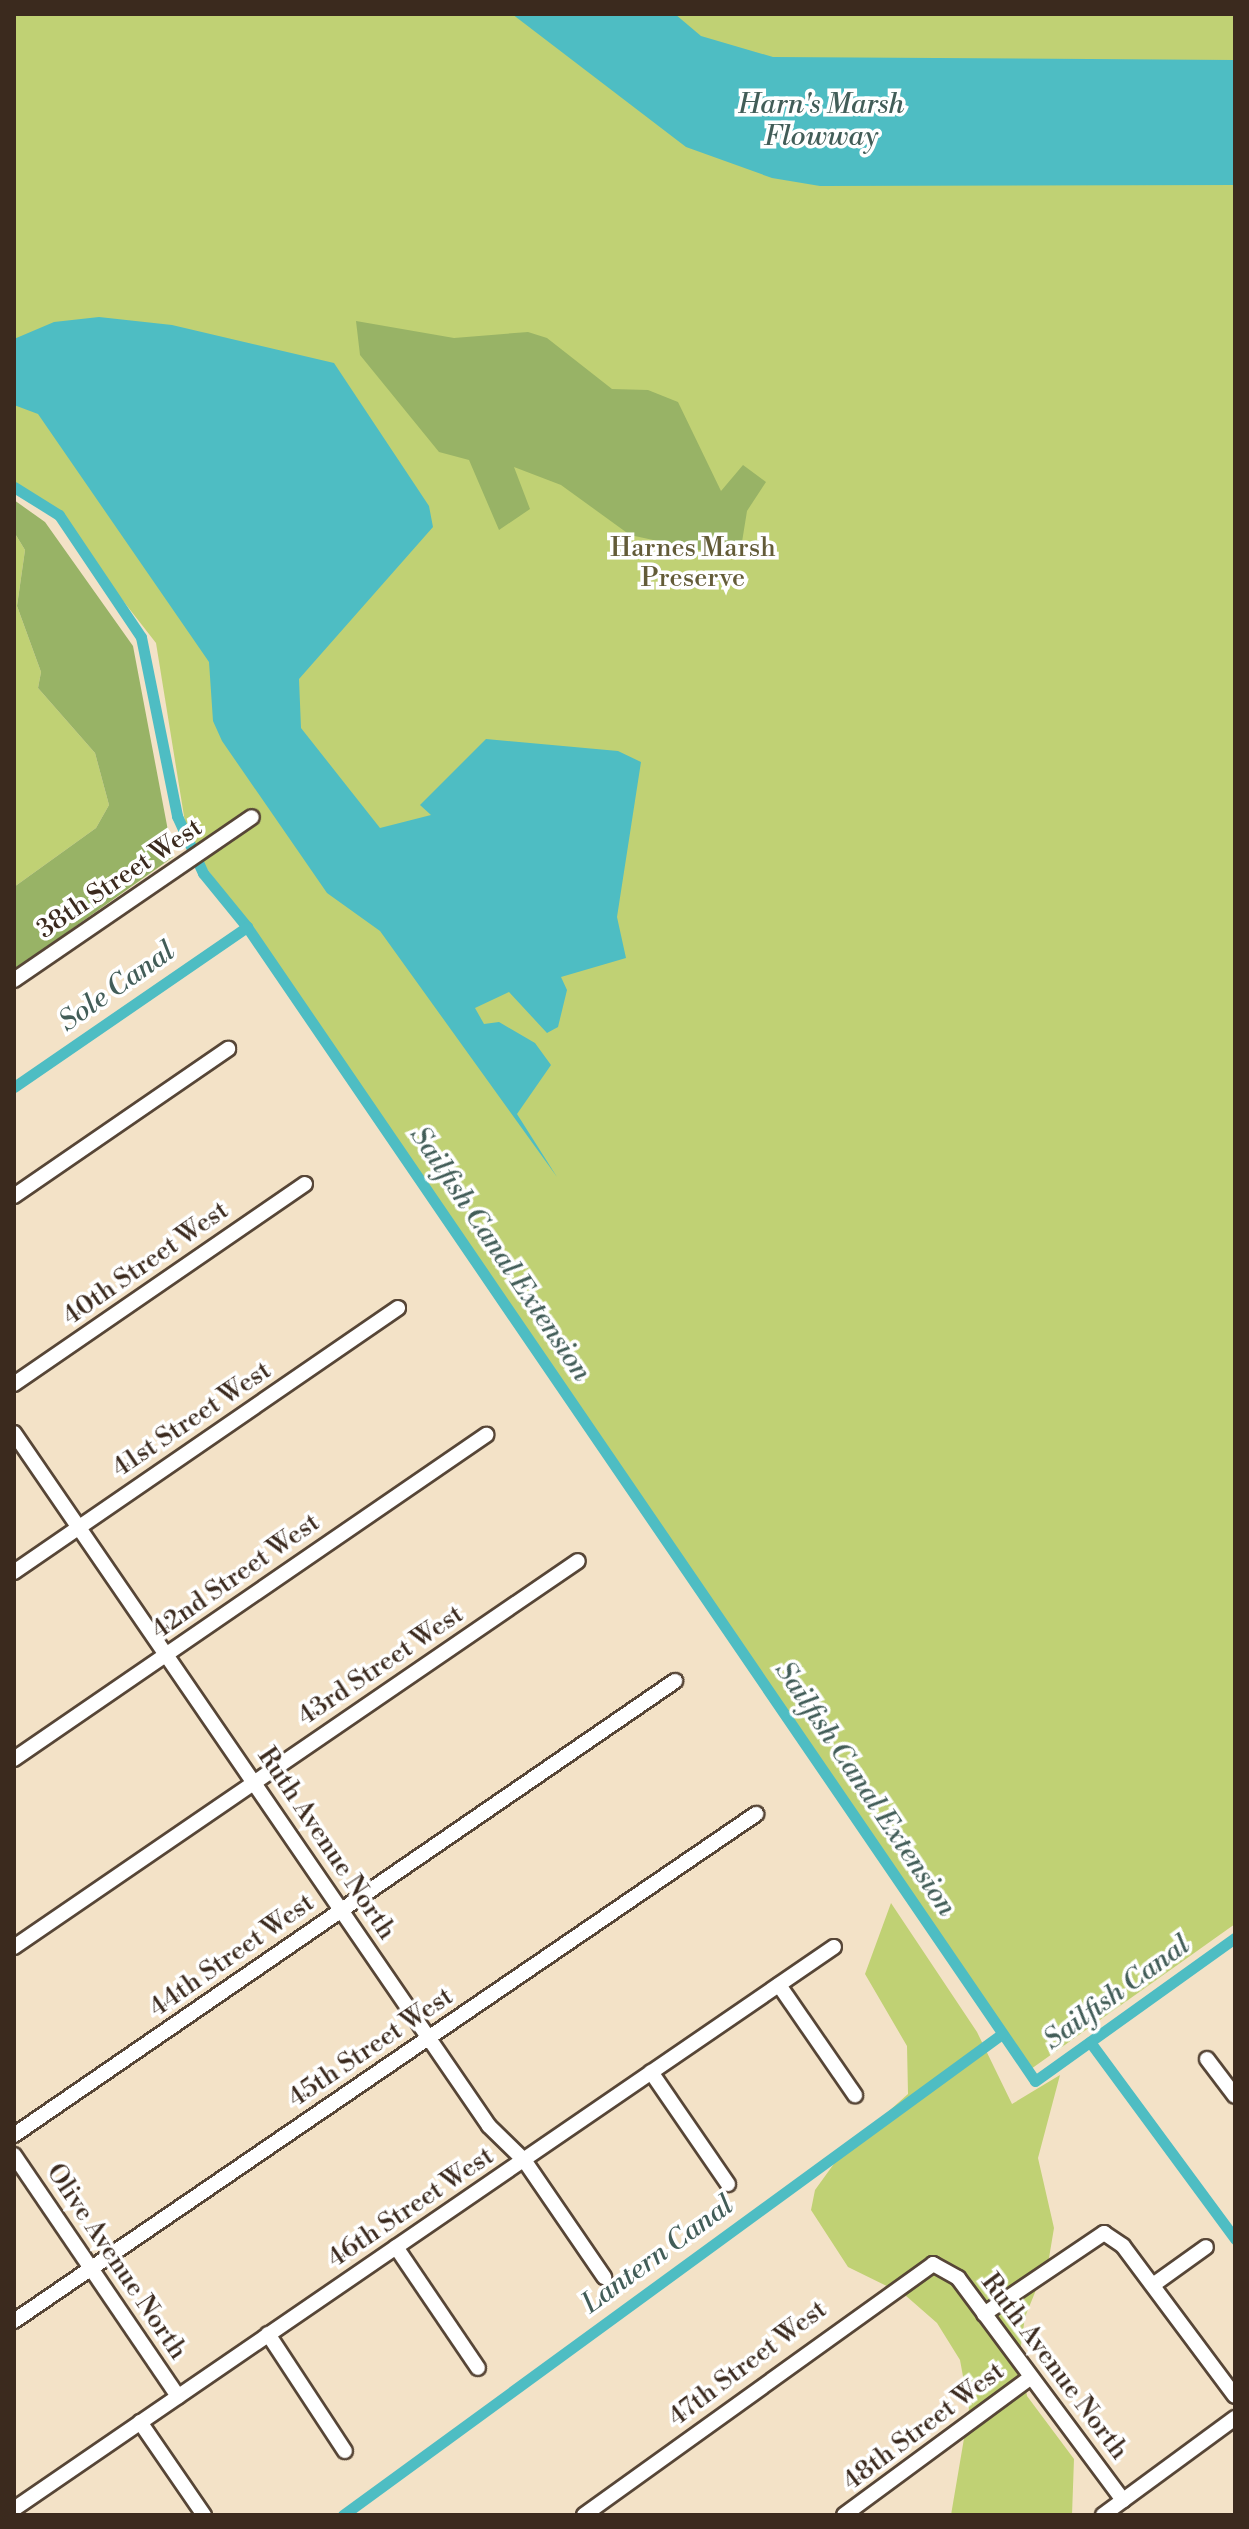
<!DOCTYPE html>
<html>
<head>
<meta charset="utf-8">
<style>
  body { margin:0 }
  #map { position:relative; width:1249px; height:2529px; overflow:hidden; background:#f3e2c7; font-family:"Libre Bodoni",serif }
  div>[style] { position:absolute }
  .green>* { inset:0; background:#c0d174 }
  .forest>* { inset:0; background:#98b366 }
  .water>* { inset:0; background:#4ebdc3 }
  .canal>* { height:11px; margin:-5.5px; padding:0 5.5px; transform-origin:5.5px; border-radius:5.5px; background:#4ebdc3 }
  .roads { filter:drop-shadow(2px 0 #574637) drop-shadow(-2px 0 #574637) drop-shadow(0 2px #574637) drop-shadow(0 -2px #574637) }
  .minor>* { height:14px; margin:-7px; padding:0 7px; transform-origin:7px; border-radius:7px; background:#fff }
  span { translate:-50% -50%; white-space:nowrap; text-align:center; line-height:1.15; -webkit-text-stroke:7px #fff; paint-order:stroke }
  .park-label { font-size:26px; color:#635c38 }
  .street-label { font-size:26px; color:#3b2a1e }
  .water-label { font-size:28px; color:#425d58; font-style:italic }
  .frame { position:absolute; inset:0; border:16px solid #3b2a1e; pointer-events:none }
</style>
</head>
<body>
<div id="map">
  <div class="green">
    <i style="clip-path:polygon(14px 14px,1235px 14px,1235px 1924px,1031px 2069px,188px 841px,156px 643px,56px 515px,14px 483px)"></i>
    <i style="clip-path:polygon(14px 532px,25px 550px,17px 606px,41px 672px,38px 688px,95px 753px,109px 805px,96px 828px,14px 887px)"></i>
    <i style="clip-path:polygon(891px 1903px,977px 2032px,1012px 2104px,1060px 2075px,1038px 2158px,1054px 2228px,1049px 2258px,1025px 2317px,1020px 2352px,1027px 2396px,1074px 2459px,1072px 2515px,951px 2515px,969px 2409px,960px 2360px,937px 2323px,905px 2295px,848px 2267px,811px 2210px,815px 2190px,841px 2154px,908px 2094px,907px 2046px,865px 1974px)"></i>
  </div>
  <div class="forest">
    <i style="clip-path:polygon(356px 321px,454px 338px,528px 332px,547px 338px,612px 389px,648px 390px,678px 402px,721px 491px,743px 465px,766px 482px,747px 511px,742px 542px,718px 554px,630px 535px,561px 485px,514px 467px,530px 509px,499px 530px,469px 460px,439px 452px,360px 355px)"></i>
    <i style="clip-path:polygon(14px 500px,45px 522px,133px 646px,173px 857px,14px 970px,14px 887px,96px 828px,109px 805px,95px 753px,38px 688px,41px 672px,17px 606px,25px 550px,14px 532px)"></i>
  </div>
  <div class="water">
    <i style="clip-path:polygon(512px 14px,675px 14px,701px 36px,773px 57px,1235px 60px,1235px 185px,820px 186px,772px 178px,686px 147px)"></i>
    <i style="clip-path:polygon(99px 317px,172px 325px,334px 363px,429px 506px,433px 527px,299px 679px,301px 728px,380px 828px,431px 815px,420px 805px,486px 739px,618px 751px,641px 762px,617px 917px,626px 958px,561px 977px,567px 990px,558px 1027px,547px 1033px,509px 992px,475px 1008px,484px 1024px,499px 1022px,535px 1043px,551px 1065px,517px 1114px,557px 1177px,380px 931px,327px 893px,222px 741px,213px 721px,209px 662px,38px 414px,14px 405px,14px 339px,54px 322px)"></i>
  </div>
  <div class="canal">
    <i style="left:14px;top:487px;width:53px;rotate:31.9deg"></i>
    <i style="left:59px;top:515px;width:147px;rotate:56.1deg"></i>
    <i style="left:141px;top:637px;width:183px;rotate:78.6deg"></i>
    <i style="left:177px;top:816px;width:63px;rotate:65.5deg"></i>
    <i style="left:203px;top:873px;width:70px;rotate:50.8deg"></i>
    <i style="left:247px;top:927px;width:1397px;rotate:55.67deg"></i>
    <i style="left:1035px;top:2081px;width:246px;rotate:-35.6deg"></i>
    <i style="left:14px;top:1087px;width:283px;rotate:-34.5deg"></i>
    <i style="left:1090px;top:2042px;width:245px;rotate:53.6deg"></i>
    <i style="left:343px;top:2515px;width:816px;rotate:-36.13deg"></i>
  </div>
  <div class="roads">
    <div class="minor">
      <i style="left:14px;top:980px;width:288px;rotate:-34.4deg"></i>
      <i style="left:14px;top:1196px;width:260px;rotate:-34.5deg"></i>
      <i style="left:14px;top:1384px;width:353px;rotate:-34.5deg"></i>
      <i style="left:14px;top:1433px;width:840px;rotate:55.57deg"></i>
      <i style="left:489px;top:2126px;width:49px;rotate:44.2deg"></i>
      <i style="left:524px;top:2160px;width:142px;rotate:55.6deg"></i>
      <i style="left:14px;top:1572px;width:466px;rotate:-34.5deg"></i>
      <i style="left:14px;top:1759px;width:573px;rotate:-34.47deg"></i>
      <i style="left:14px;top:1947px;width:683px;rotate:-34.39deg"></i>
      <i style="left:779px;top:1985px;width:134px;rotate:55.4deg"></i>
      <i style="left:1207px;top:2059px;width:46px;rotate:52.9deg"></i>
      <i style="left:651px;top:2072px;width:136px;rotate:55.5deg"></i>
      <i style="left:14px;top:2135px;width:802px;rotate:-34.48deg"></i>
      <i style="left:14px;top:2155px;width:292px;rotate:55.8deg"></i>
      <i style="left:396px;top:2247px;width:146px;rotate:55.9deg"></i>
      <i style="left:1153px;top:2285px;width:65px;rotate:-35.6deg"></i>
      <i style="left:984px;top:2314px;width:145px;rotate:-34deg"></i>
      <i style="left:1104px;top:2233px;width:23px;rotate:34deg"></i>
      <i style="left:1123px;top:2246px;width:187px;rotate:53.3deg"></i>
      <i style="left:14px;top:2321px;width:899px;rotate:-34.34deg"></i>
      <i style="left:268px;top:2334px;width:140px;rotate:56.7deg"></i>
      <i style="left:140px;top:2422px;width:113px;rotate:55.5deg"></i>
      <i style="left:14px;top:2509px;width:994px;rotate:-34.43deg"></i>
      <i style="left:584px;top:2515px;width:430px;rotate:-35.7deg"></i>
      <i style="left:933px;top:2264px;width:29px;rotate:29deg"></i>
      <i style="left:958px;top:2278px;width:277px;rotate:53.4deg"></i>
      <i style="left:844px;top:2515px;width:232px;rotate:-36.4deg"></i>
      <i style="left:1103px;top:2515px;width:164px;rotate:-36.3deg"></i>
    </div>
  </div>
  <div class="park-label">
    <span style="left:693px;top:564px">Harnes Marsh<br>Preserve</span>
  </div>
  <div class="street-label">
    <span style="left:120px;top:879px;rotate:-34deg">38th Street West</span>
    <span style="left:146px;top:1264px;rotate:-35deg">40th Street West</span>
    <span style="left:192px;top:1420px;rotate:-34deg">41st Street West</span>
    <span style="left:236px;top:1577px;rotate:-35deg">42nd Street West</span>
    <span style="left:381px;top:1666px;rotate:-34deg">43rd Street West</span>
    <span style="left:326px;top:1844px;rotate:56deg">Ruth Avenue North</span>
    <span style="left:232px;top:1956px;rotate:-35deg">44th Street West</span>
    <span style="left:371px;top:2048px;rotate:-34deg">45th Street West</span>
    <span style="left:411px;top:2208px;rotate:-34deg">46th Street West</span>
    <span style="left:116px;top:2262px;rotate:56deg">Olive Avenue North</span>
    <span style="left:748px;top:2364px;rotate:-37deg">47th Street West</span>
    <span style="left:1054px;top:2367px;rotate:53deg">Ruth Avenue North</span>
    <span style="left:924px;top:2427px;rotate:-37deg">48th Street West</span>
  </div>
  <div class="water-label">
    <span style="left:821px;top:121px">Harn's Marsh<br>Flowway</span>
    <span style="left:117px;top:987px;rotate:-35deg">Sole Canal</span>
    <span style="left:500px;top:1254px;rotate:56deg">Sailfish Canal Extension</span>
    <span style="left:865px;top:1789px;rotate:56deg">Sailfish Canal Extension</span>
    <span style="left:1117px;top:1993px;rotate:-36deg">Sailfish Canal</span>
    <span style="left:658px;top:2255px;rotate:-36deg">Lantern Canal</span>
  </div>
  <div class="frame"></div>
</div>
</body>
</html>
